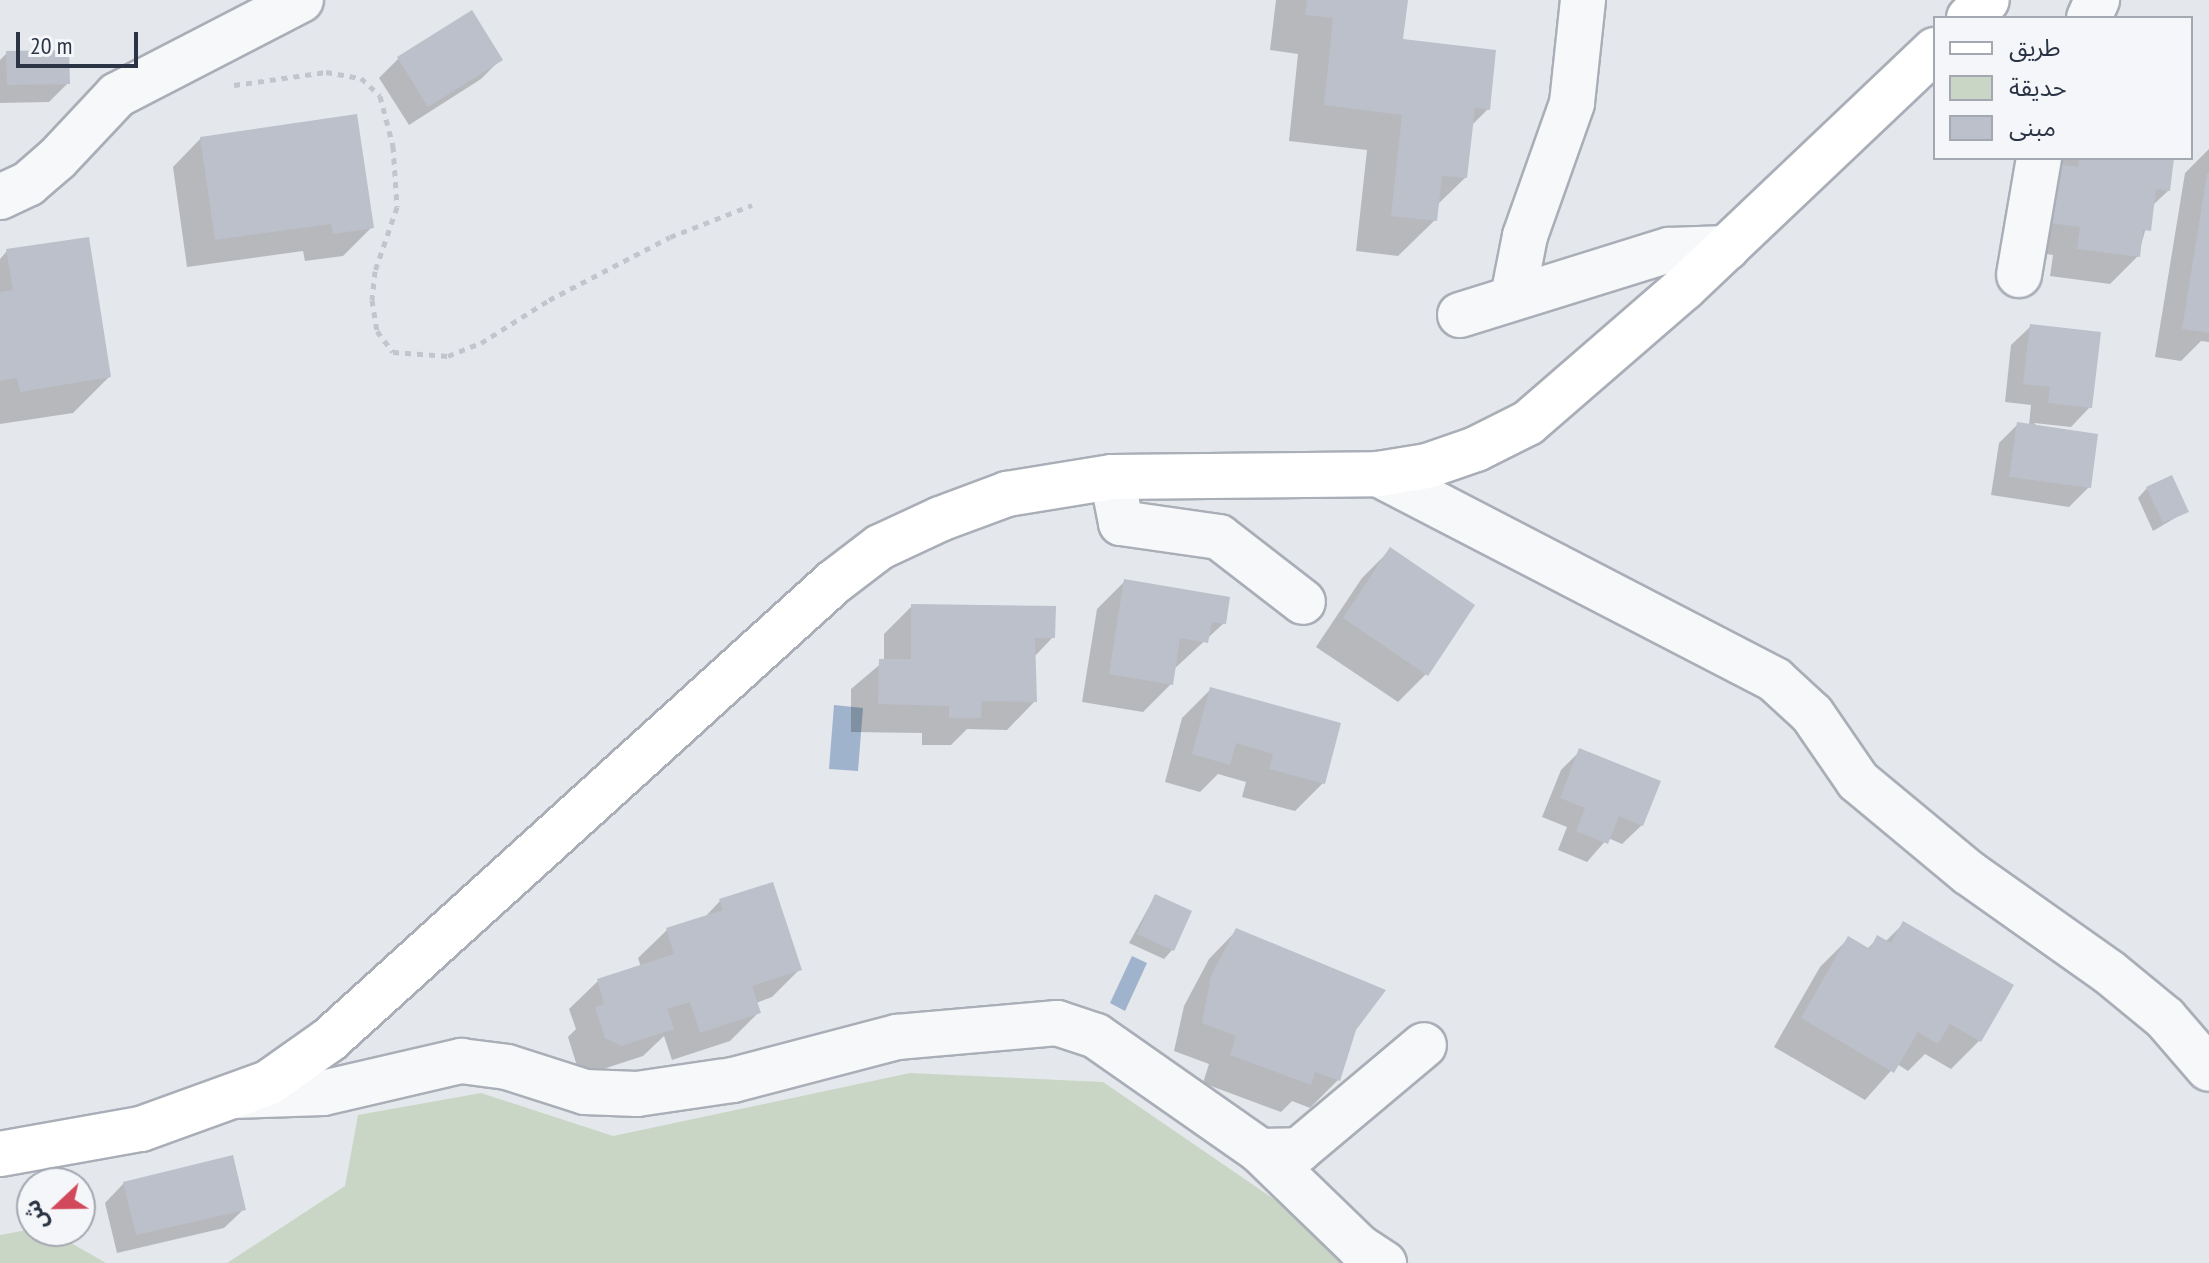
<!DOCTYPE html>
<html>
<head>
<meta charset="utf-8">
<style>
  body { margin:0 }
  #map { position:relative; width:2209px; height:1263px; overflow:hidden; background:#e4e7ec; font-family:"PT Sans Narrow","Noto Sans Arabic",sans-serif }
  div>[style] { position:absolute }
  .green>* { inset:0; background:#c9d6c5 }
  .water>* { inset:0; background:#9fb4cc }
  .shadow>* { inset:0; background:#0003 }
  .building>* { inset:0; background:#bbc0ca }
  .path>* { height:5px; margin-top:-2.5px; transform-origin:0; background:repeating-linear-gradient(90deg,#c2c5cb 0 6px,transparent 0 12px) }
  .roads { filter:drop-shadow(2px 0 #a9aeb7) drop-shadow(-2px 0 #a9aeb7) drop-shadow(0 2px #a9aeb7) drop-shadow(0 -2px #a9aeb7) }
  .minor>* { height:44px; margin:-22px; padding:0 22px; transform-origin:22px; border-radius:22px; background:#f7f8fa }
  .primary>* { height:44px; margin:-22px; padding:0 22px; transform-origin:22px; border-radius:22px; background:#fff }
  span { translate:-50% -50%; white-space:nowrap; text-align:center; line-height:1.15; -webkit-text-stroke:6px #f4f6f9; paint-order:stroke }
  .legend { position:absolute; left:1933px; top:16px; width:260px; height:144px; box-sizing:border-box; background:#f4f6f9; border:2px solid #a4a8b1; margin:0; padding:10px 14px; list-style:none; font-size:24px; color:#2b3445 }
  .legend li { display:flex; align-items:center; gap:16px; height:40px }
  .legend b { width:40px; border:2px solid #a4a8b1 }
  .north { position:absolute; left:16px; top:1167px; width:80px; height:80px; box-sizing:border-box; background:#f4f6f9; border:2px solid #a4a8b1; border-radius:50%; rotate:248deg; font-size:22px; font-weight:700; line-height:32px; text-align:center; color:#2b3445 }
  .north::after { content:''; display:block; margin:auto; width:28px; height:36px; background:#d1495b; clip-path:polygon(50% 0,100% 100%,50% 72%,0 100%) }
  .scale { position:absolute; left:16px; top:32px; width:122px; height:36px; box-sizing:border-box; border:4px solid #2b3445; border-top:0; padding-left:10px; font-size:24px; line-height:28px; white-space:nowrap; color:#2b3445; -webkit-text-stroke:6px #f4f6f9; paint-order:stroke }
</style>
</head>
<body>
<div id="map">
  <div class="green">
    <i style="clip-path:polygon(910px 1073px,1103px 1082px,1367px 1263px,227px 1263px,345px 1186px,358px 1115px,481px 1093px,613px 1136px)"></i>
    <i style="clip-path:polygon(32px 1229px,50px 1231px,106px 1263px,0 1263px,0 1235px)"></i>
  </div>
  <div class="water">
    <i style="clip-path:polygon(834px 705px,863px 708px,858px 771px,829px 769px)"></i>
    <i style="clip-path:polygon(1132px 956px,1147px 963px,1125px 1011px,1110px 1003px)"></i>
  </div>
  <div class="shadow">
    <i style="clip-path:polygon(1276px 0,1406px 0,1401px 40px,1488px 109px,1471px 126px,1465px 178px,1436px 206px,1435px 220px,1398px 256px,1356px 251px,1367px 150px,1289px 141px,1298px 54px,1270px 50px)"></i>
    <i style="clip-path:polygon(7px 53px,68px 83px,49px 102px,0 103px,0 60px)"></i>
    <i style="clip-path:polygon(398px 59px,500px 60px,481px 79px,409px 125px,379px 78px)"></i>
    <i style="clip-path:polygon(201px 138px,371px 228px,343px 256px,305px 261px,303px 251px,187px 267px,173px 167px)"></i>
    <i style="clip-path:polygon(2209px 149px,2209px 342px,2201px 341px,2181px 361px,2155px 357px,2185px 173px)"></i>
    <i style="clip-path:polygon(2056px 158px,2172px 158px,2169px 190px,2152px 206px,2138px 256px,2110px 284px,2050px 276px,2053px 255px,2022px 251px)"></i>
    <i style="clip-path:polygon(7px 251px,109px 377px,73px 413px,0 424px,0 259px)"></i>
    <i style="clip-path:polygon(2031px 326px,2090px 407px,2071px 427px,2034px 423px,2089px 487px,2069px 507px,1991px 495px,1999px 443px,2018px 424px,2029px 425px,2031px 405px,2005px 402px,2011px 345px)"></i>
    <i style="clip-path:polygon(2147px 488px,2187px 511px,2153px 531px,2138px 498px)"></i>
    <i style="clip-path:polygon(1390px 550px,1426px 674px,1398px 702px,1316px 647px,1362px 578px)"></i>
    <i style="clip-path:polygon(1125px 581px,1224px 623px,1173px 670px,1171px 684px,1143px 712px,1082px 702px,1097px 609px)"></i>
    <i style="clip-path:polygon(912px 606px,1053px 637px,1034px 657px,1035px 701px,1007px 730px,967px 729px,951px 745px,922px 745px,922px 733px,851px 732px,851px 689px,884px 661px,884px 634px)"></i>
    <i style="clip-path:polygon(1211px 689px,1323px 783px,1295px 811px,1242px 797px,1246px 782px,1218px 774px,1200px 792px,1165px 782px,1182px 718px)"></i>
    <i style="clip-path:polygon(1580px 751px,1642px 825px,1622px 844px,1608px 838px,1587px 862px,1558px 850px,1567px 827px,1542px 817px,1561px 770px)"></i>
    <i style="clip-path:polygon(1155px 896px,1173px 949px,1164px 959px,1129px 943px)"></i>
    <i style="clip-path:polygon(720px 901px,800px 969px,772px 997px,756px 1003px,759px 1012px,730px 1041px,672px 1060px,664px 1036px,643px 1056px,591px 1073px,577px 1066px,568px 1037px,576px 1029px,569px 1009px,598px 981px,641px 967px,638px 958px,667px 930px,704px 918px)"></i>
    <i style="clip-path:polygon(1904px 923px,1979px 1041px,1951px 1069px,1925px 1054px,1908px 1071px,1897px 1064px,1865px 1100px,1774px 1047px,1820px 967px,1848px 939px,1867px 949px,1878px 938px,1885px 942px)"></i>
    <i style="clip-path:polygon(1237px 930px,1354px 1030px,1338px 1080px,1310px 1108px,1292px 1101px,1281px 1112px,1203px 1083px,1209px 1064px,1174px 1051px,1184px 1006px,1209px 959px)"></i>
    <i style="clip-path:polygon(124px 1183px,244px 1209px,224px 1228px,117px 1253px,105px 1203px)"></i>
  </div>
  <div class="building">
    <i style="clip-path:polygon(1307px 0,1408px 0,1403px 39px,1496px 50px,1490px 110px,1475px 108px,1467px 178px,1442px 176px,1437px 221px,1391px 216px,1402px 115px,1324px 105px,1333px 18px,1305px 15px)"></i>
    <i style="clip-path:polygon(472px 10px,503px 60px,428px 107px,397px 57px)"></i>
    <i style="clip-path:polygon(69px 50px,70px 84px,7px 85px,6px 51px)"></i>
    <i style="clip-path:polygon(357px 114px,374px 228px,333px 234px,331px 224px,215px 240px,200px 137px)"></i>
    <i style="clip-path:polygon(2079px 158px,2174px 158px,2170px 191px,2156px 189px,2151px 231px,2143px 230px,2140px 257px,2077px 249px,2080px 227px,2049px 223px,2056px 164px,2078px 167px)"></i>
    <i style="clip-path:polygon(2207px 174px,2209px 174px,2209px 333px,2182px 329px)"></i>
    <i style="clip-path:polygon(89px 237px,111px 377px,20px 392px,17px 378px,0 381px,0 292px,13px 290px,6px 249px)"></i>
    <i style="clip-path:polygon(2030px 324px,2101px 332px,2092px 408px,2048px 403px,2050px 387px,2023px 384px)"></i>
    <i style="clip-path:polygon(2017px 422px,2098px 434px,2091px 488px,2009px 477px)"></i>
    <i style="clip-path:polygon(2172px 475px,2189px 512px,2163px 523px,2146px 487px)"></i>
    <i style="clip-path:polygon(1390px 547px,1475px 605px,1428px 676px,1343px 618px)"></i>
    <i style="clip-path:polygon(1124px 579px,1230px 597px,1226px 624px,1212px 622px,1208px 643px,1180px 638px,1173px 685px,1109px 674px)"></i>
    <i style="clip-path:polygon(911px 604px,1056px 606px,1055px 638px,1035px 638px,1037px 702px,982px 701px,981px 718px,949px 718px,949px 706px,878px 704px,879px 659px,911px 659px)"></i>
    <i style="clip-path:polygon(1210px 687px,1341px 723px,1325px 784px,1269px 769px,1273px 754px,1236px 743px,1230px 765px,1192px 754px)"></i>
    <i style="clip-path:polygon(1579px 748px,1661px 781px,1643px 826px,1619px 816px,1608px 844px,1576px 831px,1585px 808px,1560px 798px)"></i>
    <i style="clip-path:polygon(773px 882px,802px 970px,752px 986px,761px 1013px,700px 1033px,690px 1002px,667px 1009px,674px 1029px,621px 1046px,605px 1038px,595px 1007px,604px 1004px,597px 979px,674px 954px,666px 928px,723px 910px,719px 899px)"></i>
    <i style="clip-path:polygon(1155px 894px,1192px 911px,1174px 951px,1137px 934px)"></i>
    <i style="clip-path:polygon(1903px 921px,2014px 985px,1981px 1042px,1950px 1024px,1938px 1044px,1918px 1032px,1894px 1073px,1801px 1018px,1848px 936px,1870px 949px,1877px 935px,1891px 943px)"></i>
    <i style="clip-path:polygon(1236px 928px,1386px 990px,1356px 1030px,1340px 1081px,1315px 1072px,1311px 1085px,1230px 1055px,1236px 1036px,1202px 1023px,1211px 976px)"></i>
    <i style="clip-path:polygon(233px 1155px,246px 1210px,136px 1235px,123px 1182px)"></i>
  </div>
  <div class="path">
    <i style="left:234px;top:85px;width:93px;rotate:-8deg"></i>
    <i style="left:326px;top:72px;width:36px;rotate:10deg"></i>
    <i style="left:361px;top:78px;width:26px;rotate:43deg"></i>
    <i style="left:380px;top:96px;width:52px;rotate:75.4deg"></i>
    <i style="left:393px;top:146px;width:61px;rotate:86.2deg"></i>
    <i style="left:397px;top:207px;width:68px;rotate:109deg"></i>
    <i style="left:375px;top:271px;width:29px;rotate:96deg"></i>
    <i style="left:372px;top:300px;width:31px;rotate:81deg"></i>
    <i style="left:377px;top:331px;width:26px;rotate:53deg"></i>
    <i style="left:393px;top:352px;width:55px;rotate:4.2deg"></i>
    <i style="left:448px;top:356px;width:35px;rotate:-22deg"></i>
    <i style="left:481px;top:343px;width:80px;rotate:-32.3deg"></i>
    <i style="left:549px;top:300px;width:136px;rotate:-27.5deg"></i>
    <i style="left:670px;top:237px;width:88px;rotate:-21.3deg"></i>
  </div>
  <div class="roads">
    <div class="minor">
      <i style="left:2089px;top:18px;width:20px;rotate:-66deg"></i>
      <i style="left:0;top:197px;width:31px;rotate:-25deg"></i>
      <i style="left:28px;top:184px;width:38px;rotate:-41deg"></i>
      <i style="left:57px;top:159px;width:88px;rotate:-46.8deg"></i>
      <i style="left:117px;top:95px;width:207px;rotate:-27.3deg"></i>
      <i style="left:2019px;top:275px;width:119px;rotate:-80.3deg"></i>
      <i style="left:1513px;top:297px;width:62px;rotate:-78.9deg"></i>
      <i style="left:1525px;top:236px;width:141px;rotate:-70.5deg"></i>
      <i style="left:1572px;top:103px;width:104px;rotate:-83.9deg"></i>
      <i style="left:1460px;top:315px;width:219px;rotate:-17.3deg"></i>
      <i style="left:1669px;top:250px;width:58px;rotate:-2deg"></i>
      <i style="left:1378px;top:474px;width:447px;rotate:27.4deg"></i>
      <i style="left:1775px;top:680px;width:50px;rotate:42.6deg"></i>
      <i style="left:1812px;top:714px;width:81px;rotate:55.5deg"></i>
      <i style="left:1858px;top:781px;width:144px;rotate:39.7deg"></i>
      <i style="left:1969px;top:873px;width:171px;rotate:35.3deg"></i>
      <i style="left:2109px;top:972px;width:72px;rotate:39.4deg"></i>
      <i style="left:2165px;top:1018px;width:67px;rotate:49.2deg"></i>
      <i style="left:1112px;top:477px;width:47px;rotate:78.9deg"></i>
      <i style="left:1121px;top:523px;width:99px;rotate:8.1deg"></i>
      <i style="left:1219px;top:537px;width:106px;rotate:37.7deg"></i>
      <i style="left:233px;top:1096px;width:90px;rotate:-1.9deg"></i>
      <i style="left:323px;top:1093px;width:142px;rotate:-13.1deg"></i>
      <i style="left:461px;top:1061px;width:46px;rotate:7.4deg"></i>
      <i style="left:507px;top:1067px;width:82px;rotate:17.8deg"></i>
      <i style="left:585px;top:1092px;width:52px;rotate:2.2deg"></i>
      <i style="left:637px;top:1094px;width:97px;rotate:-8.3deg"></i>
      <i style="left:733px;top:1080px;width:170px;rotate:-14.7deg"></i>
      <i style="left:897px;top:1037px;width:161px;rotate:-5deg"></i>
      <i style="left:1057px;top:1023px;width:41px;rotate:18.4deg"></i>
      <i style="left:1096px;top:1036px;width:200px;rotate:35deg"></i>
      <i style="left:1260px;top:1151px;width:138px;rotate:44.1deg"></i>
      <i style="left:1359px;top:1247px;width:30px;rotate:33deg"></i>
      <i style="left:1260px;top:1151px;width:39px;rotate:-1deg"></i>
      <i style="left:1299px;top:1150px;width:163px;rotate:-40deg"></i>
    </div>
    <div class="primary">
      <i style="left:1969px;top:18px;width:25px;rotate:-45deg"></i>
      <i style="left:0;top:1154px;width:143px;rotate:-10.1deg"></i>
      <i style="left:141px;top:1129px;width:135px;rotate:-19.9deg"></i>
      <i style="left:268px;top:1083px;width:75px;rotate:-35.2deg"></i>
      <i style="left:329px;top:1040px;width:682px;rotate:-42.21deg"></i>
      <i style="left:834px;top:582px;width:58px;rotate:-37.3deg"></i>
      <i style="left:880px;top:547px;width:66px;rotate:-25deg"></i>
      <i style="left:940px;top:519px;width:72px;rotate:-20.5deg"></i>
      <i style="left:1007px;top:494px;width:106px;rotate:-9.2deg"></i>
      <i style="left:1112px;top:477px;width:266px;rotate:-0.6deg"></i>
      <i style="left:1378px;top:474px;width:50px;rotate:-9.3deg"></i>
      <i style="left:1427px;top:466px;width:52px;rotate:-19.1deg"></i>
      <i style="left:1476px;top:449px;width:58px;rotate:-26.6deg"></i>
      <i style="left:1528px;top:423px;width:206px;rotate:-40.9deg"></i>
      <i style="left:1684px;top:288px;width:346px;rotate:-43.5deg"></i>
    </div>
  </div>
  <ul class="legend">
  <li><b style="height:10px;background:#fff"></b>طريق</li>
  <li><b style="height:22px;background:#c9d6c5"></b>حديقة</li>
  <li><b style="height:22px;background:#bbc0ca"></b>مبنى</li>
  </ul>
  <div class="north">ش</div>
  <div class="scale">20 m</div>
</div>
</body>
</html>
